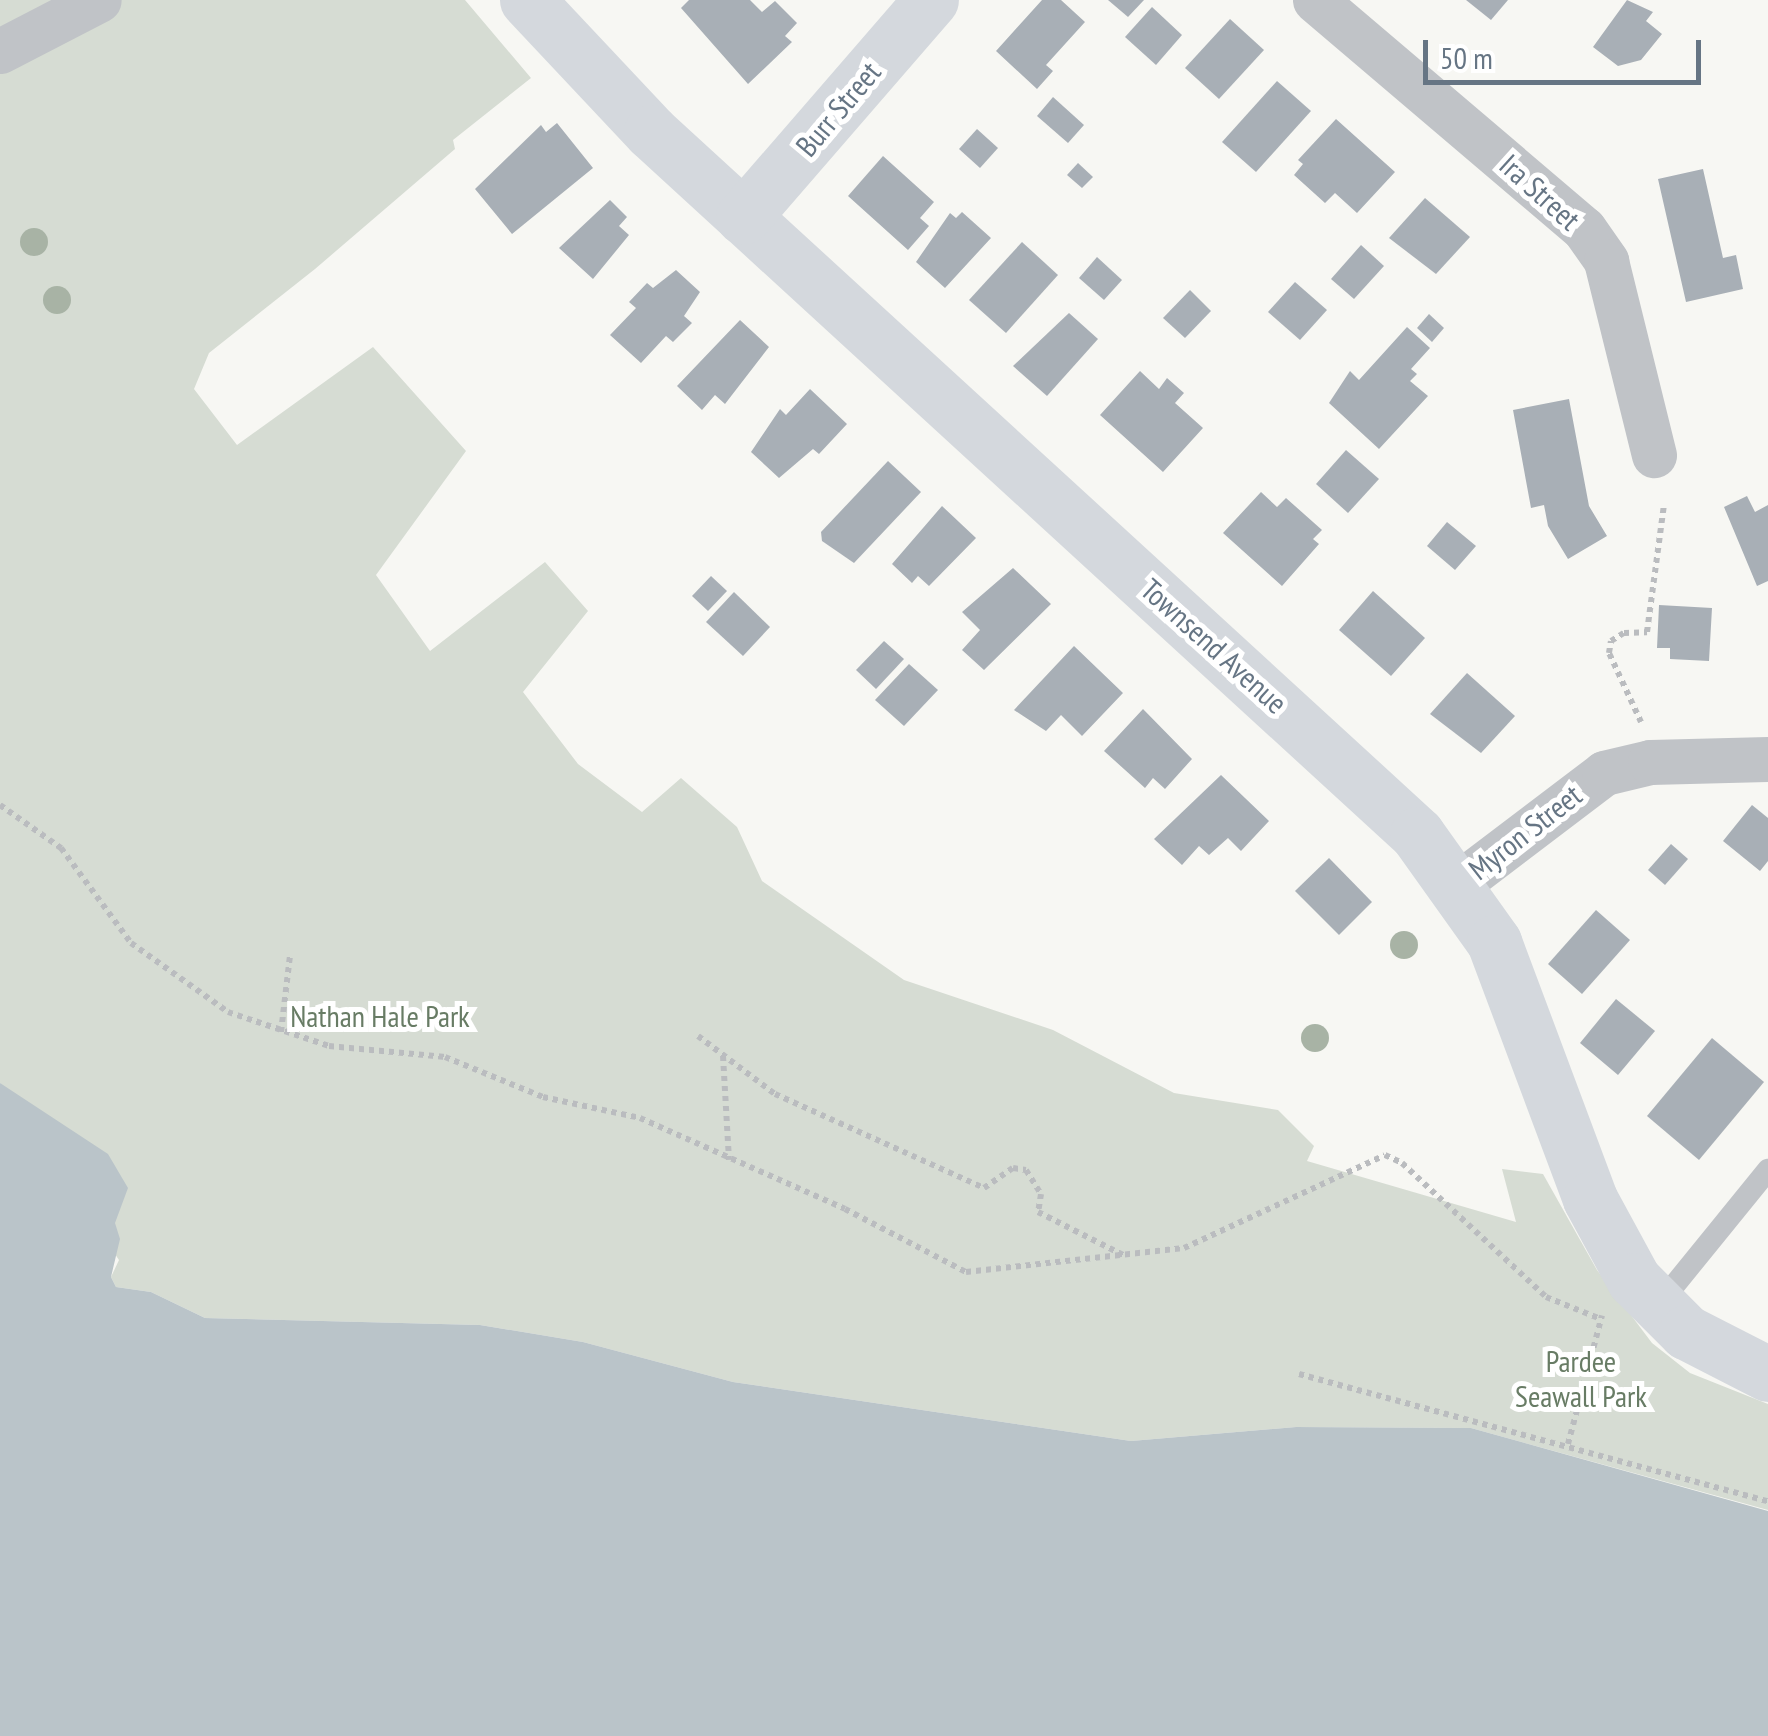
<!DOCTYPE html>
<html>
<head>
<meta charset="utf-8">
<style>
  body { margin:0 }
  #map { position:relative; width:1768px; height:1736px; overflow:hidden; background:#f7f7f3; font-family:"PT Sans Narrow",sans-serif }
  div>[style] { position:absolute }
  .green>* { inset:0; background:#d6dcd3 }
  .water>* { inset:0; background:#bac4c9 }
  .building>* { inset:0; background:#a8afb6 }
  .path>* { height:6px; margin-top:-3px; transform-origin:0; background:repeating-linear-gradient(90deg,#babcbf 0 5px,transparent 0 10px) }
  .service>* { height:22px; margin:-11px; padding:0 11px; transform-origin:11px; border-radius:11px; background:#c0c3c7 }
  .minor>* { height:45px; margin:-22.5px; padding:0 22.5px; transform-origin:22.5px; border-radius:22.5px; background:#c0c3c7 }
  .secondary>* { height:55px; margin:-27.5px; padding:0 27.5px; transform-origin:27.5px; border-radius:27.5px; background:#d4d8dd }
  .trees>* { width:28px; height:28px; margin:-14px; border-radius:50%; background:#a8b3a5 }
  span { translate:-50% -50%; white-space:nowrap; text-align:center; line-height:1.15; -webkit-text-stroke:10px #fff; paint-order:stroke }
  .street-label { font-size:30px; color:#667584 }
  .park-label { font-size:30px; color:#687c65 }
  .scale { position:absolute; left:1423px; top:40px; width:278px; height:45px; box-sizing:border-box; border:5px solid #667584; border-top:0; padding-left:12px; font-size:30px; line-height:35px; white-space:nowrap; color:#667584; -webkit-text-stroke:8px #fff; paint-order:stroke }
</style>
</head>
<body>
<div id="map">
  <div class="green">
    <i style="clip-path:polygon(0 0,465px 0,531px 78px,453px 140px,455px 149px,315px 269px,209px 353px,194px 389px,237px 445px,373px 347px,466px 451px,376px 575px,430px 651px,545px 562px,588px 611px,523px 692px,578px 764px,642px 812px,681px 778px,737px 827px,762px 881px,904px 980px,1053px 1030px,1174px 1093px,1278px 1110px,1314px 1146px,1307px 1161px,1516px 1222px,1502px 1169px,1543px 1174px,1597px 1270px,1652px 1343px,1690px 1373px,1768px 1404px,1768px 1510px,1471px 1428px,1296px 1427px,1131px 1441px,733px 1382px,583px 1342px,480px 1325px,205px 1318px,151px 1292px,116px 1287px,111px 1277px,119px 1260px,0 1083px)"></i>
  </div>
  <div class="water">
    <i style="clip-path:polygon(0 1083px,108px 1154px,128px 1188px,115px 1223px,120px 1239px,111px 1277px,116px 1287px,151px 1292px,205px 1318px,480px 1325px,583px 1342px,733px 1382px,1131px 1441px,1296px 1427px,1471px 1428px,1768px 1511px,1768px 1736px,0 1736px)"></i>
  </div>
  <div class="building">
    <i style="clip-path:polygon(689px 0,750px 0,762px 12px,775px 1px,797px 23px,785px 36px,792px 42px,748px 84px,681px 8px)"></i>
    <i style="clip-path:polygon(1042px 0,1061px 0,1085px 22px,1046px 65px,1053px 71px,1037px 89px,996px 51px)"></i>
    <i style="clip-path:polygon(1108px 0,1144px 0,1128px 17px)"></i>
    <i style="clip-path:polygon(1466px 0,1508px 0,1491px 20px)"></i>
    <i style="clip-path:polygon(1627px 0,1653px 12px,1646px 21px,1662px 34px,1641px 60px,1618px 66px,1593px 47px)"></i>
    <i style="clip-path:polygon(1152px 7px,1182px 35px,1156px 65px,1125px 37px)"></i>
    <i style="clip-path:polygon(1230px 19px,1264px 50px,1219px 99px,1185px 68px)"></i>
    <i style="clip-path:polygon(1277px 81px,1311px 111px,1256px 172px,1222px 142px)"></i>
    <i style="clip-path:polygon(1053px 97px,1084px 125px,1068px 143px,1037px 116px)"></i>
    <i style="clip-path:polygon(1336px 119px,1395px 172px,1357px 213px,1335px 193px,1325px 203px,1294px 175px,1303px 164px,1298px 160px)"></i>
    <i style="clip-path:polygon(557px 123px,593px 168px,512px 234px,475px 189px,541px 125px,546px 132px)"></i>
    <i style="clip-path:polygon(977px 129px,998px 148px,980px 168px,959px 149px)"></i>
    <i style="clip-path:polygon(883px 156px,934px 202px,920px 218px,929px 226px,908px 250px,848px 196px)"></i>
    <i style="clip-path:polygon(1078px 163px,1093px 177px,1082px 188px,1067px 175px)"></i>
    <i style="clip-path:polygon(1703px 169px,1723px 258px,1736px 255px,1743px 289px,1686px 302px,1658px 179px)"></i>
    <i style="clip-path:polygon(1425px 198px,1470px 237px,1436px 274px,1389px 238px)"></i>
    <i style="clip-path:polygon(610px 200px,627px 217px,619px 226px,629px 235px,593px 279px,559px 248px)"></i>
    <i style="clip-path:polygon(962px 212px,991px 238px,945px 288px,916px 262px,950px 213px,956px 218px)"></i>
    <i style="clip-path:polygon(1022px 242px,1058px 275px,1006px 333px,969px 300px)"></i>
    <i style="clip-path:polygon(1361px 245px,1384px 266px,1354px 299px,1331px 279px)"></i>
    <i style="clip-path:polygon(1097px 257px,1122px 280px,1104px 300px,1079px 278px)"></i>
    <i style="clip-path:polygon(676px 270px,700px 292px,684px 316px,692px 323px,673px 342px,666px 336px,641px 363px,610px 335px,636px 308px,629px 302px,647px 283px,653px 288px)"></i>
    <i style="clip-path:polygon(1295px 282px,1327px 310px,1300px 340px,1268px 312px)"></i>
    <i style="clip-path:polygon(1190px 290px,1211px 311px,1185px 338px,1163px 318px)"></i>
    <i style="clip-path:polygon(1069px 313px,1098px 339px,1047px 396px,1013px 366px)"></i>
    <i style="clip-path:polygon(1429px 314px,1444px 328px,1432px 342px,1417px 328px)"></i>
    <i style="clip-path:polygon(740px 320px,769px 347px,725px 404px,715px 395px,702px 410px,677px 386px)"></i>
    <i style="clip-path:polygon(1407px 327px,1430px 348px,1411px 369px,1417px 374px,1410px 381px,1428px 396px,1379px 449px,1329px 403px,1350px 371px,1359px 380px)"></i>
    <i style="clip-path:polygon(1140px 371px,1159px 389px,1167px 378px,1184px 393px,1175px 403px,1203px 428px,1163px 472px,1100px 415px)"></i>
    <i style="clip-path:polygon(810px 389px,847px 424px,819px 454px,813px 449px,779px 478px,751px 452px,780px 409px,786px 415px)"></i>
    <i style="clip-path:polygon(1569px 399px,1589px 506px,1607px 536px,1568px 559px,1548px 526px,1544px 505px,1531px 508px,1513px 410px)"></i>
    <i style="clip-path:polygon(1346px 450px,1379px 479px,1348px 513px,1316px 484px)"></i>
    <i style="clip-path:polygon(888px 461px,921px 492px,854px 563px,822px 541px,821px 532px)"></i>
    <i style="clip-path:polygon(1261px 492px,1277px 507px,1286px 498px,1322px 530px,1313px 539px,1319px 544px,1282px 586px,1223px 533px)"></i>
    <i style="clip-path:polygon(1747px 496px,1755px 512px,1768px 505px,1768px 581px,1757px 586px,1724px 507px)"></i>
    <i style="clip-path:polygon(942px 506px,976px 538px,929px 586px,918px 576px,912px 583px,892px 564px)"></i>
    <i style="clip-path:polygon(1447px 522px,1476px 546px,1455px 570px,1427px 546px)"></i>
    <i style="clip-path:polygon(1013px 568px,1051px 604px,984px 670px,962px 650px,980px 630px,962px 612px)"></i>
    <i style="clip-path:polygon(711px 576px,727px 591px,708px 611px,692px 596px)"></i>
    <i style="clip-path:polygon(1373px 591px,1425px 638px,1391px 676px,1339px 630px)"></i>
    <i style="clip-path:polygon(734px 592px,770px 627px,743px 656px,706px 622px)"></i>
    <i style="clip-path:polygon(1659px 605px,1712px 608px,1709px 661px,1670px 659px,1670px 648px,1657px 648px)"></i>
    <i style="clip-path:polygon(884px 641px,904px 659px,876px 689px,856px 670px)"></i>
    <i style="clip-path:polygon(1074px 646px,1123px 693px,1082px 736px,1061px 715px,1046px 731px,1014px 710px)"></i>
    <i style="clip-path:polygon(909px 664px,938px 690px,904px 726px,875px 700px)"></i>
    <i style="clip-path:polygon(1467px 673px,1515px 716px,1481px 753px,1430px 714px)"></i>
    <i style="clip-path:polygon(1143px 709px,1192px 759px,1165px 789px,1153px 778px,1145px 788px,1104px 751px)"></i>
    <i style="clip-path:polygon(1221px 775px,1269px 821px,1241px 851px,1228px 838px,1209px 855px,1199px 846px,1182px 865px,1154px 839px)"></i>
    <i style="clip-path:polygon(1752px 805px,1768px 818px,1768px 861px,1760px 871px,1723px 841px)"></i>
    <i style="clip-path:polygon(1671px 844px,1688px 859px,1665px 885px,1648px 870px)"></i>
    <i style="clip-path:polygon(1329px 858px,1372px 902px,1339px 935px,1295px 891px)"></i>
    <i style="clip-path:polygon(1596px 910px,1630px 940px,1582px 994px,1548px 964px)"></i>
    <i style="clip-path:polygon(1616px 999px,1655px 1031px,1618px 1075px,1580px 1043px)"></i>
    <i style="clip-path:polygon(1712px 1038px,1764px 1082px,1699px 1160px,1647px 1116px)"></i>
  </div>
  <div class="path">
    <i style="left:1641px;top:722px;width:76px;rotate:-114.9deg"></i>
    <i style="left:1609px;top:653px;width:12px;rotate:-81deg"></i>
    <i style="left:1611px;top:641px;width:15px;rotate:-32deg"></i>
    <i style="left:1624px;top:633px;width:23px;rotate:-2deg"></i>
    <i style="left:1647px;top:632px;width:129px;rotate:-82.4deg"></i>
    <i style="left:0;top:805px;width:75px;rotate:35.2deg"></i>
    <i style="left:61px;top:848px;width:118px;rotate:53.6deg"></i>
    <i style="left:131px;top:943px;width:119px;rotate:35.4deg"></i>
    <i style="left:228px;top:1012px;width:107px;rotate:18.6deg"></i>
    <i style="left:329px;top:1046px;width:117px;rotate:5.4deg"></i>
    <i style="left:445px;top:1057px;width:106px;rotate:22.2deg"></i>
    <i style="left:543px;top:1097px;width:99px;rotate:12.2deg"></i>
    <i style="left:640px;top:1118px;width:224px;rotate:23.9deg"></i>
    <i style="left:845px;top:1209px;width:136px;rotate:27.5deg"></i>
    <i style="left:966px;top:1272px;width:219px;rotate:-6.3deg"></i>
    <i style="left:1184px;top:1248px;width:221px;rotate:-24.8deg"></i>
    <i style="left:1385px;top:1155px;width:19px;rotate:25deg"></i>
    <i style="left:1402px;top:1163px;width:197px;rotate:42.9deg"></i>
    <i style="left:1546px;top:1297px;width:59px;rotate:21.8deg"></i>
    <i style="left:281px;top:1032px;width:78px;rotate:-83.3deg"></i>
    <i style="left:698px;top:1036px;width:96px;rotate:37deg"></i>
    <i style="left:775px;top:1094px;width:229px;rotate:24.2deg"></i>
    <i style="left:984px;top:1188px;width:35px;rotate:-35deg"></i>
    <i style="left:1013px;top:1168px;width:13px;rotate:9deg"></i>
    <i style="left:1026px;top:1170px;width:28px;rotate:58deg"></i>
    <i style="left:1041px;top:1194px;width:18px;rotate:99deg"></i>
    <i style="left:1038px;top:1212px;width:97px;rotate:26.8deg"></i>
    <i style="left:723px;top:1056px;width:104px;rotate:86.7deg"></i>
    <i style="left:1299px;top:1374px;width:486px;rotate:15.2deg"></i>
    <i style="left:1568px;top:1444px;width:133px;rotate:-75.2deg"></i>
  </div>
  <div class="service">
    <i style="left:1659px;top:1304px;width:173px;rotate:-50.9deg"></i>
  </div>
  <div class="minor">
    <i style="left:1315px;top:0;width:353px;rotate:40.4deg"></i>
    <i style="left:1584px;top:229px;width:39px;rotate:55deg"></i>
    <i style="left:1606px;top:261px;width:200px;rotate:76.1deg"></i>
    <i style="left:0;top:51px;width:111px;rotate:-27.3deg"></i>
    <i style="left:1458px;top:884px;width:183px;rotate:-37.2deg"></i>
    <i style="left:1604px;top:773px;width:47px;rotate:-13.4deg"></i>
    <i style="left:1650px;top:762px;width:118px;rotate:-1.5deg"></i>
  </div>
  <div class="secondary">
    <i style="left:527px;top:0;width:181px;rotate:46.8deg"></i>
    <i style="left:651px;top:132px;width:1039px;rotate:42.5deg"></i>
    <i style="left:1417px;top:834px;width:133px;rotate:54.5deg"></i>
    <i style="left:1494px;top:942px;width:274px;rotate:69.5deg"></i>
    <i style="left:1590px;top:1199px;width:92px;rotate:61.5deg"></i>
    <i style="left:1634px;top:1280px;width:74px;rotate:45deg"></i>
    <i style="left:1686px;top:1332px;width:92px;rotate:27.1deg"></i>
    <i style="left:743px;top:217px;width:287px;rotate:-49.1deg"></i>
  </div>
  <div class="trees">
    <i style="left:34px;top:242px"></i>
    <i style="left:57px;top:300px"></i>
    <i style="left:1404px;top:945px"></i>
    <i style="left:1315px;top:1038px"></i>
  </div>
  <div class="street-label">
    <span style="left:838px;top:109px;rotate:-50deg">Burr Street</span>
    <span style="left:1540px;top:192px;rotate:42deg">Ira Street</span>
    <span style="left:1214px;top:646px;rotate:42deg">Townsend Avenue</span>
    <span style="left:1525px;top:832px;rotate:-38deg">Myron Street</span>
  </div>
  <div class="park-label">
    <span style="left:380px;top:1016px">Nathan Hale Park</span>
    <span style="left:1581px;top:1378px">Pardee<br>Seawall Park</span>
  </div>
  <div class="scale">50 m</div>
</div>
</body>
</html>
